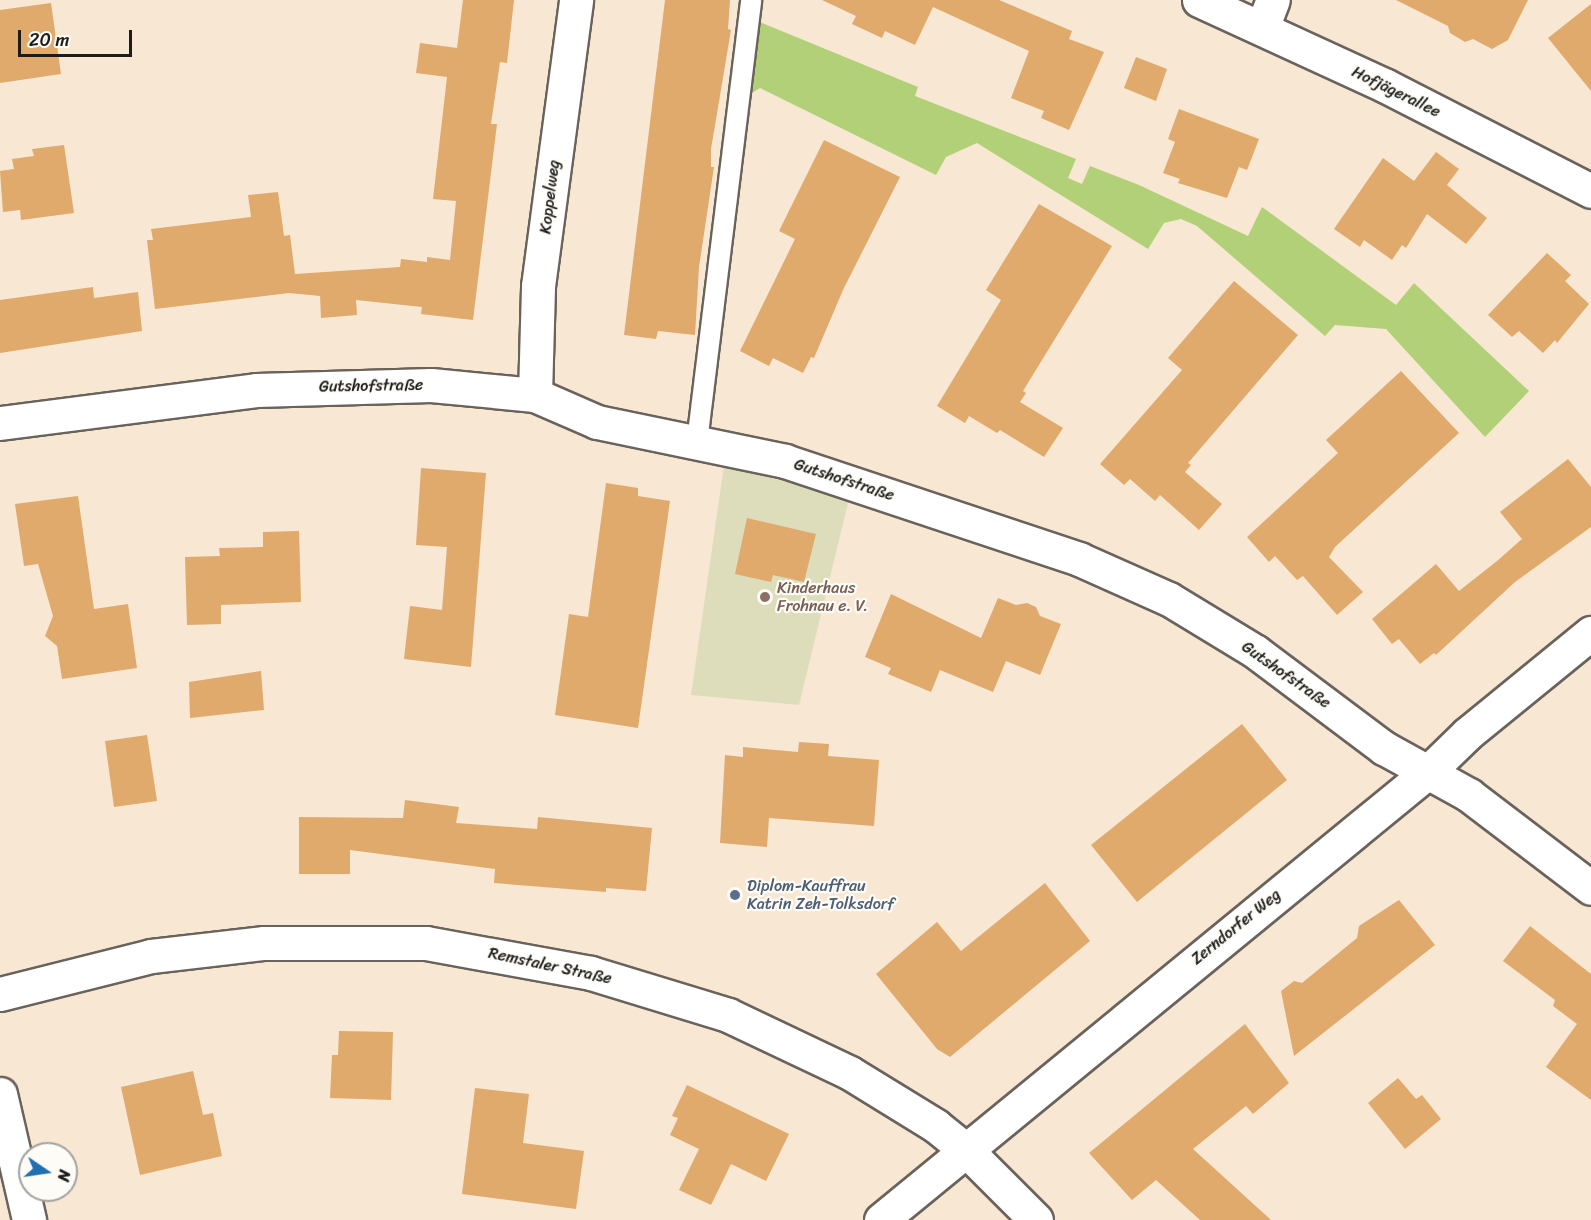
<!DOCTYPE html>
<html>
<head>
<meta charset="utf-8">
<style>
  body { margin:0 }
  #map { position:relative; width:1591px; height:1220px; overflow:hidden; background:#f8e7d3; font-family:Sriracha,sans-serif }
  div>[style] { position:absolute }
  .built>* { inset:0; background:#deddbb }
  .green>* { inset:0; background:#b2d077 }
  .building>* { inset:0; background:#dfaa6c }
  .roads { filter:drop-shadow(2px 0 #69635c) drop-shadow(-2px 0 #69635c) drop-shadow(0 2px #69635c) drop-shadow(0 -2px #69635c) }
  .service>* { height:20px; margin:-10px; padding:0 10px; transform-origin:10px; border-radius:10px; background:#fff }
  .minor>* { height:33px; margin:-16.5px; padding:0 16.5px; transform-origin:16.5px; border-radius:16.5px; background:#fff }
  .dots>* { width:16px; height:16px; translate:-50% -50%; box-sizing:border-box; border:3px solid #fdfcf7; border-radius:50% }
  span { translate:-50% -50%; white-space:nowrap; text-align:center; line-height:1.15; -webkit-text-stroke:4.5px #fdfcf7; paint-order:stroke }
  .street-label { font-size:16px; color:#1c1c1c }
  .education-label { font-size:16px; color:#785e54 }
  .left { translate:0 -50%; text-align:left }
  .service-label { font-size:16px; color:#4e5e75 }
  .north { position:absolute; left:18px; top:1142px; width:60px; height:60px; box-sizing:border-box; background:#fdfcf7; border:2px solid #a3a29f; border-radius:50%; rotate:103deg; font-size:16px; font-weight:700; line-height:24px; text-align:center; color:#1c1c1c }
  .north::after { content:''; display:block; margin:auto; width:21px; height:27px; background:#1f6fb2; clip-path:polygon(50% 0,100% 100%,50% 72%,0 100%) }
  .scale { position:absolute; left:18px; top:30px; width:114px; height:27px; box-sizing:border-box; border:3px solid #1c1c1c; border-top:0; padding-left:8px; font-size:18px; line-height:21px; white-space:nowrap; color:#1c1c1c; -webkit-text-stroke:4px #fdfcf7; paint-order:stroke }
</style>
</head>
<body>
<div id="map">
  <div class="built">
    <i style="clip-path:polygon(724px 465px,849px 499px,799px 705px,691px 695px)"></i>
  </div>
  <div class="green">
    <i style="clip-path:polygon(757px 21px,918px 87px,915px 96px,1076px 159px,1068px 178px,1082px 184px,1090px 166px,1139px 185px,1248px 236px,1262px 207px,1396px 305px,1414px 283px,1529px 391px,1485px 437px,1386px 329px,1335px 325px,1325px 336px,1197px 226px,1181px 219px,1164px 223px,1148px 249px,977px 143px,946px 157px,936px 175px,760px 88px,749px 95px)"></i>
  </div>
  <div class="building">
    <i style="clip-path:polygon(463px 0,514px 0,507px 63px,500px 62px,491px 124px,497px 124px,473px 320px,421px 314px,422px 307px,356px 300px,357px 315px,321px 318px,320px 296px,289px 293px,155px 309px,147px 240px,153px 240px,151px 229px,251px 217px,248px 195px,278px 192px,284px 236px,290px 235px,295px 274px,400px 267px,401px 259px,427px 262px,427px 257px,450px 260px,456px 201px,433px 199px,447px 77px,416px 73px,420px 43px,457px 48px)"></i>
    <i style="clip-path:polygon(665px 0,730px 0,728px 29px,731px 30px,711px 149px,711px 167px,714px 167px,699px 267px,695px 335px,658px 331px,656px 339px,624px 335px)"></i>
    <i style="clip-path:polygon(822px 0,999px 0,1072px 31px,1069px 39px,1104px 52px,1069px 130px,1041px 118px,1044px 111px,1011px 98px,1029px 51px,933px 7px,915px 45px,885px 31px,882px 38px,852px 24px,856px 16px)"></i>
    <i style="clip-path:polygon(1396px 0,1528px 0,1508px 40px,1492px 49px,1473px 39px,1465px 42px,1450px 33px,1448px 26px)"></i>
    <i style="clip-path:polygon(51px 3px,61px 74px,0 83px,0 10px)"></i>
    <i style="clip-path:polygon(1591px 4px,1591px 91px,1548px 38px)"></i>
    <i style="clip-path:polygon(1136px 57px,1167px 69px,1156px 101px,1124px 88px)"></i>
    <i style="clip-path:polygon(1179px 109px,1259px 139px,1247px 170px,1239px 167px,1227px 198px,1178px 183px,1180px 179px,1163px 173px,1175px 142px,1168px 139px)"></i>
    <i style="clip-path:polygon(824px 140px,900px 177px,843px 290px,814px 358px,811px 357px,803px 373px,773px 358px,769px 366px,740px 351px,795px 239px,779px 231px)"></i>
    <i style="clip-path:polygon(64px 145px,74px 213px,21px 220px,20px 210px,3px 212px,0 171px,14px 169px,12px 159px,34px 156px,32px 149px)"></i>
    <i style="clip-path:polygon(1436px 152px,1459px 169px,1447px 185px,1487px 218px,1466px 244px,1427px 214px,1406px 248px,1402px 245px,1392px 260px,1364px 240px,1360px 247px,1334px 229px,1383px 158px,1414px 181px)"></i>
    <i style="clip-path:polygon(1039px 204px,1112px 246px,1023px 391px,1026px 393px,1020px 402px,1063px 428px,1044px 457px,1000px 430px,997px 433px,969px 416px,965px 423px,937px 406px,1001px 300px,986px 290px)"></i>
    <i style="clip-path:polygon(1547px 253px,1571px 275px,1565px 281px,1589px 304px,1557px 343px,1555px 340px,1543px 353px,1519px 331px,1512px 337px,1488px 315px)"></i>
    <i style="clip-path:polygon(1234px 281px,1298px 335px,1188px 463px,1191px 465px,1185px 472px,1222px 504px,1199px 530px,1160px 495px,1155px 501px,1130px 479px,1124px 485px,1100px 464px,1182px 370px,1168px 358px)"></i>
    <i style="clip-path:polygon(93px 287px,94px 298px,138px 292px,142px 331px,0 353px,0 300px)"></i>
    <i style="clip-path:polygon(1401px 371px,1459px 433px,1335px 547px,1329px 557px,1363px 592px,1337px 615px,1303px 576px,1297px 580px,1275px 556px,1269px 562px,1247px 537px,1338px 453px,1326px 440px)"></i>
    <i style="clip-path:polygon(1568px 459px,1591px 487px,1591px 527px,1515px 582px,1436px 655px,1434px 653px,1420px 664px,1399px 639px,1392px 644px,1372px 619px,1436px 564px,1459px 591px,1497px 561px,1522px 539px,1500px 512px)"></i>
    <i style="clip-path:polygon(421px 468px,486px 473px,471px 667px,404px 659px,410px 606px,442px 610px,447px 547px,416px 545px)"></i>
    <i style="clip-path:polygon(606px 483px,638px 488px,638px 496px,670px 501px,638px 728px,555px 715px,569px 614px,588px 617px)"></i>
    <i style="clip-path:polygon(78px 496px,94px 609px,128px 604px,137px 668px,62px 679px,57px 646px,45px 636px,53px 616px,38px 564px,24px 566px,15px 504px)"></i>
    <i style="clip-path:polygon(747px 518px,816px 534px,804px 582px,773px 575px,771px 582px,735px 574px)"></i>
    <i style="clip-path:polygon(299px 531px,301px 602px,221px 605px,221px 624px,187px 625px,185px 557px,220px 556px,219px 548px,263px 547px,263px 532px)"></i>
    <i style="clip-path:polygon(891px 594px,981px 638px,998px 598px,1016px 605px,1027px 603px,1036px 607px,1040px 616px,1061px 624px,1040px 675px,1006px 661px,993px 692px,940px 670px,931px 692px,888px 674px,891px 668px,865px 657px)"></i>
    <i style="clip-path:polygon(261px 671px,264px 710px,190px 718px,189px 682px)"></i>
    <i style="clip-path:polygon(1242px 724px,1287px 780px,1137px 902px,1091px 845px)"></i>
    <i style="clip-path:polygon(147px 735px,157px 801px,114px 807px,105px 741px)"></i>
    <i style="clip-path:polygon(799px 742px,829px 744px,828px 756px,879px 760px,874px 826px,769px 818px,767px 847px,720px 843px,725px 755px,743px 757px,743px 747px,798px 752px)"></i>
    <i style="clip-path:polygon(405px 800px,459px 807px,456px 823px,537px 829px,538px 817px,652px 828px,646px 891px,606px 888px,606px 892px,494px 883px,495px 869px,350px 850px,350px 874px,299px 874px,299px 817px,403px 818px)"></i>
    <i style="clip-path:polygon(1045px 883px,1090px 941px,950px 1057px,937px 1049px,876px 974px,937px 922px,961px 951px)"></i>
    <i style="clip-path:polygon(1399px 900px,1435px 945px,1294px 1056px,1281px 991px,1294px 981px,1302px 983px,1357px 938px,1359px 926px)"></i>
    <i style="clip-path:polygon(1530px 926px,1591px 974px,1591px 1100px,1546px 1067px,1577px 1024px,1553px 1006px,1555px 1000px,1503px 961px)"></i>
    <i style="clip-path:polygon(1245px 1024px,1289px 1083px,1253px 1114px,1246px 1106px,1193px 1149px,1271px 1220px,1200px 1220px,1156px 1180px,1132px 1200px,1089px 1153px)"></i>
    <i style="clip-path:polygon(339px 1031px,393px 1032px,391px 1100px,330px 1098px,332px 1055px,338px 1055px)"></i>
    <i style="clip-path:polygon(193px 1071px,203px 1115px,213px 1113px,222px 1156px,140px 1175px,121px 1087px)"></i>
    <i style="clip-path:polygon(1398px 1078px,1416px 1099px,1422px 1095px,1441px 1119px,1405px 1149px,1368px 1103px)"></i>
    <i style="clip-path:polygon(687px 1085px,789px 1134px,766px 1181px,731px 1164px,711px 1205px,679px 1190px,699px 1149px,670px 1135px,678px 1118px,672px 1116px)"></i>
    <i style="clip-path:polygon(475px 1088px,529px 1094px,523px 1143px,584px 1151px,576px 1209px,462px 1194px)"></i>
  </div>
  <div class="roads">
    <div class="service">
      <i style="left:697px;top:442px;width:445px;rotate:-83deg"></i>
    </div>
    <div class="minor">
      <i style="left:1199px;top:0;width:206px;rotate:24.7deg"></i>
      <i style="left:1386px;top:86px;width:230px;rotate:27.1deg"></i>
      <i style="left:1262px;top:28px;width:30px;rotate:-69deg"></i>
      <i style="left:535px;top:395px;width:109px;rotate:-88.4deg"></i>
      <i style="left:538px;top:286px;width:289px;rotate:-82.4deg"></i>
      <i style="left:0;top:423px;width:258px;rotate:-7.3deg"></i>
      <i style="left:256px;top:390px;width:175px;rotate:-1.6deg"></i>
      <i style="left:431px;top:385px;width:104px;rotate:5.5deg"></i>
      <i style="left:535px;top:395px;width:68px;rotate:23.5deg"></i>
      <i style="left:597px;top:422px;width:192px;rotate:11.7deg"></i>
      <i style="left:785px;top:461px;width:310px;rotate:18.4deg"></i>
      <i style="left:1079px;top:559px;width:98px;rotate:24deg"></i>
      <i style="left:1169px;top:599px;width:102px;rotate:31.3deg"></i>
      <i style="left:1256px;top:652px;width:160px;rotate:36.9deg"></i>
      <i style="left:1384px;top:748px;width:97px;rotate:28.9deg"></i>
      <i style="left:1469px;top:795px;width:153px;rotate:37.3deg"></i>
      <i style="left:0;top:994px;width:156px;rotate:-14.1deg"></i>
      <i style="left:151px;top:956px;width:114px;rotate:-6.6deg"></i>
      <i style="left:264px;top:943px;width:162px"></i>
      <i style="left:426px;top:943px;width:168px;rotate:10.3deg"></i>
      <i style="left:591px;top:973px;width:143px;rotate:17deg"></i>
      <i style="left:728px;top:1015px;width:135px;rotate:25.4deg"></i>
      <i style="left:850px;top:1073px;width:101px;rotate:31.6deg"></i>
      <i style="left:936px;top:1126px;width:38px;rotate:39deg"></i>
      <i style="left:966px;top:1150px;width:99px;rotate:45deg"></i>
      <i style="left:0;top:1094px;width:129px;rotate:77deg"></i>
      <i style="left:881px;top:1220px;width:708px;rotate:-39.33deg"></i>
      <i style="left:1429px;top:771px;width:53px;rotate:-44.2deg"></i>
      <i style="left:1467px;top:734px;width:160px;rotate:-39.2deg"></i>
    </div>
  </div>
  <div class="dots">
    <i style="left:765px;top:597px;background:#8d6e63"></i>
    <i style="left:735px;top:895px;background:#5c6f8a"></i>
  </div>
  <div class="street-label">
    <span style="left:1396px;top:92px;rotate:26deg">Hofjägerallee</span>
    <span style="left:550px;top:197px;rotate:-83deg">Koppelweg</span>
    <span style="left:371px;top:386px;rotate:-1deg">Gutshofstraße</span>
    <span style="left:844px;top:480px;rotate:18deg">Gutshofstraße</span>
    <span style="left:1286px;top:675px;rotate:35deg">Gutshofstraße</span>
    <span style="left:1236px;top:927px;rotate:-39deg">Zerndorfer Weg</span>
    <span style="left:550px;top:966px;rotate:12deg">Remstaler Straße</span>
  </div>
  <div class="education-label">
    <span class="left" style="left:777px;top:597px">Kinderhaus<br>Frohnau e. V.</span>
  </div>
  <div class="service-label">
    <span class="left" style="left:747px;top:895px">Diplom-Kauffrau<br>Katrin Zeh-Tolksdorf</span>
  </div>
  <div class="north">N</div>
  <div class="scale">20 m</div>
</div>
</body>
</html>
